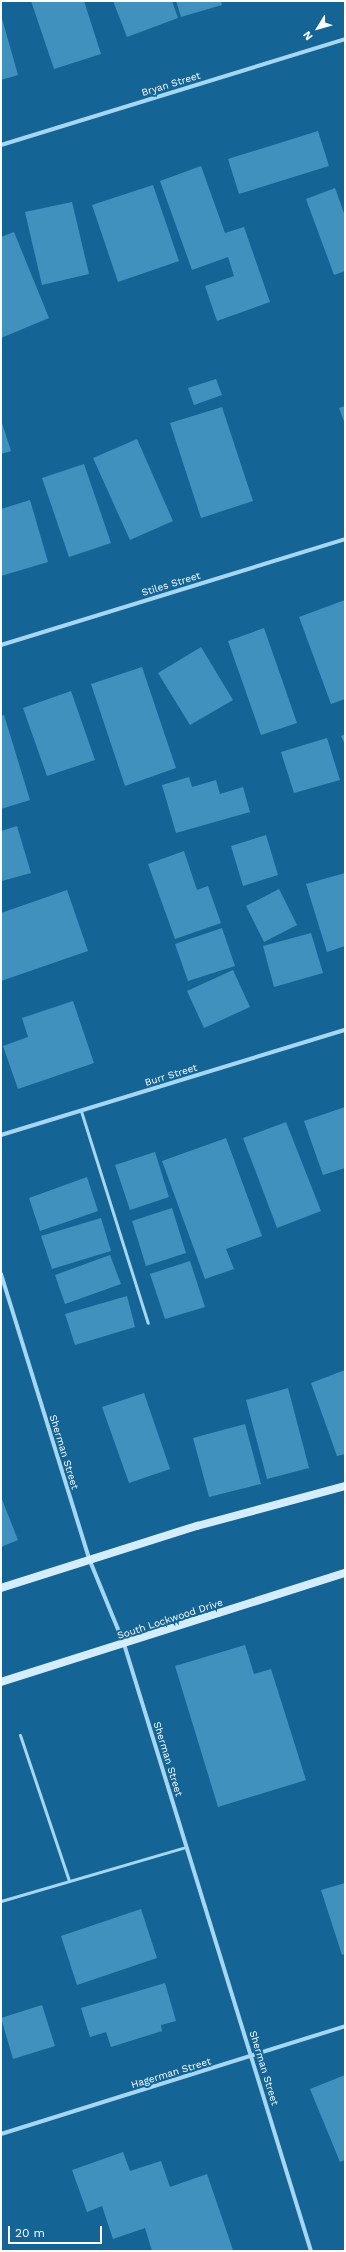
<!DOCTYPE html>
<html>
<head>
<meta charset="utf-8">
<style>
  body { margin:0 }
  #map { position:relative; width:346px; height:2252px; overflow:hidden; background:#146596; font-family:"Work Sans",sans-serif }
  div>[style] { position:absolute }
  .building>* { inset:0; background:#4191bf }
  .service>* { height:3px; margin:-1.5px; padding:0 1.5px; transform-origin:1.5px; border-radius:1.5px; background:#a5d6f2 }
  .minor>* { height:4px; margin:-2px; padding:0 2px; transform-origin:2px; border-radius:2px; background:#a5d6f2 }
  .secondary>* { height:8px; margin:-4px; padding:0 4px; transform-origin:4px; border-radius:4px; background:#d4edfc }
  span { translate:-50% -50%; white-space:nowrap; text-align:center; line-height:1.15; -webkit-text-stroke:4px #146596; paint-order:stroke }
  .street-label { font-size:10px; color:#fff }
  .frame { position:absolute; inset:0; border:2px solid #fff; pointer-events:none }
  .north { position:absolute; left:298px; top:8px; width:40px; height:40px; -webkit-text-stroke:3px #146596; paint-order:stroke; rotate:233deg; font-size:11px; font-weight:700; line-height:16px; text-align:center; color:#fff }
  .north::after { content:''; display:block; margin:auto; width:14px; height:18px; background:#fff; clip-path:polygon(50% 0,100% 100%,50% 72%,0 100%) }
  .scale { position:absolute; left:8px; top:2226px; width:94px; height:18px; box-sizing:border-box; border:2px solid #fff; border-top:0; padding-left:5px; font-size:12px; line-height:14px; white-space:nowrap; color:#fff; -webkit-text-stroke:3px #146596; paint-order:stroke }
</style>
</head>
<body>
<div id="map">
  <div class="building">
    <i style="clip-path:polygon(31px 1px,84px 1px,101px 54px,54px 69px)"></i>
    <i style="clip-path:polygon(113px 1px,172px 1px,178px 18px,127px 37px)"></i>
    <i style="clip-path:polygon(176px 1px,221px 1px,222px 5px,181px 17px)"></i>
    <i style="clip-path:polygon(1px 15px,18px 75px,1px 80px)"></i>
    <i style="clip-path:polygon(318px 131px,329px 166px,239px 194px,228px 159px)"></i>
    <i style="clip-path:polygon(201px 166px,225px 233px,244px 227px,270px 302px,217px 321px,205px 286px,234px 276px,228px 257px,192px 270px,160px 181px)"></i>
    <i style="clip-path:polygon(153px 185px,179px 261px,118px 282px,92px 205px)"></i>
    <i style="clip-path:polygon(335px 188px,345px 216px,345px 271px,334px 275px,306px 199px)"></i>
    <i style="clip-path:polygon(72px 202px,89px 274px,42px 285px,25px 212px)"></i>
    <i style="clip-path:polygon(14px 232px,49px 318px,1px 338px,1px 237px)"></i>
    <i style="clip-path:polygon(216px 379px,222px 395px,194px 405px,188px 388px)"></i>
    <i style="clip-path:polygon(345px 406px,345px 424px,339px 408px)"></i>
    <i style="clip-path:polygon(222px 407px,253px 501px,201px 518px,170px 423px)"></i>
    <i style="clip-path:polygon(1px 420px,11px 451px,1px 454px)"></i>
    <i style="clip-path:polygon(137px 439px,173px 521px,130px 540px,93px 458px)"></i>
    <i style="clip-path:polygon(84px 464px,111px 543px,69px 557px,42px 478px)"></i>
    <i style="clip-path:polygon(30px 500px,48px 562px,1px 576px,1px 509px)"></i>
    <i style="clip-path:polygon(345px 600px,345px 699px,331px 704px,299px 617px)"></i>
    <i style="clip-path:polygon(264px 628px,297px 723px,261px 735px,228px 641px)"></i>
    <i style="clip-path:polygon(201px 647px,233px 700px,190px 725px,158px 673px)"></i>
    <i style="clip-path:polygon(142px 667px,176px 768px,125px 786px,91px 684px)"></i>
    <i style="clip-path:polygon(71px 691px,95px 760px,47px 776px,23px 708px)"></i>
    <i style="clip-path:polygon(4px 715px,30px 800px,1px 809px,1px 716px)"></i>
    <i style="clip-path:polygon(345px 734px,345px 745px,341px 736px)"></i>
    <i style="clip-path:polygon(327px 738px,340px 780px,294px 793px,281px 752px)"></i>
    <i style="clip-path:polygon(189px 777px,192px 787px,216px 780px,220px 794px,243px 787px,250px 812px,176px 833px,162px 785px)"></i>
    <i style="clip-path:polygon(17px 826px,31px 873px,2px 881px,1px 831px)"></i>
    <i style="clip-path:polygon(266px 835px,278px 875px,243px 886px,231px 846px)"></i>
    <i style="clip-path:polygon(184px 851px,197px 890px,208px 886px,221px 923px,175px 939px,148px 864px)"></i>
    <i style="clip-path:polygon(345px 873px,345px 946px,327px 952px,306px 884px)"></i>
    <i style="clip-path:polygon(279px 889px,297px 925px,264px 942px,246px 906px)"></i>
    <i style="clip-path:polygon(67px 890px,88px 951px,1px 981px,1px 913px)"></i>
    <i style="clip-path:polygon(222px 928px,235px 966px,188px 981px,175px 944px)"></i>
    <i style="clip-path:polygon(311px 933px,323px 973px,274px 987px,263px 946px)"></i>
    <i style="clip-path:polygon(233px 970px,250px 1007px,204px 1028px,187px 991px)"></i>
    <i style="clip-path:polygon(73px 1001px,94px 1063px,18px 1089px,3px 1046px,28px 1037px,22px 1018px)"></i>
    <i style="clip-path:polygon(345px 1107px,345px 1168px,323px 1175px,304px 1121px)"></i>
    <i style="clip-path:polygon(286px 1122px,321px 1211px,277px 1228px,243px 1138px)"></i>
    <i style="clip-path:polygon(226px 1138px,262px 1236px,226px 1249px,234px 1269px,205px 1279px,162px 1161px)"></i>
    <i style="clip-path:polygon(155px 1152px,169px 1197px,130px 1210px,115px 1165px)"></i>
    <i style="clip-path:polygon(87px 1177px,98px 1211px,40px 1231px,29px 1198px)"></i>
    <i style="clip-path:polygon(172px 1208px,186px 1253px,146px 1266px,132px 1221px)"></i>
    <i style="clip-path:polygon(101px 1218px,111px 1251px,52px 1269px,41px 1236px)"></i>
    <i style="clip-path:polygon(110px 1255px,121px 1284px,65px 1304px,55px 1275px)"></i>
    <i style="clip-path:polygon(190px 1261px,205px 1307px,165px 1319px,150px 1274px)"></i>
    <i style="clip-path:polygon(127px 1296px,135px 1327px,75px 1345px,65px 1314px)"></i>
    <i style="clip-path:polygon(345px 1370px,345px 1454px,337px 1456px,311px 1383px)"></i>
    <i style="clip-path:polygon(288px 1388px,309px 1468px,267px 1479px,246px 1400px)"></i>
    <i style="clip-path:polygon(144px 1393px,170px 1469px,129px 1483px,102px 1407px)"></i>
    <i style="clip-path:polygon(245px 1424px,261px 1484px,209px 1497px,193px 1438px)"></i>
    <i style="clip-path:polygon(1px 1497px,18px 1540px,1px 1547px)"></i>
    <i style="clip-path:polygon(245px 1645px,254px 1674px,271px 1669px,306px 1780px,218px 1807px,175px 1666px)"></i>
    <i style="clip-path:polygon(345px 1883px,345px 1954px,342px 1955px,321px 1890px)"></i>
    <i style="clip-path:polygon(141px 1909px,157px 1958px,77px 1985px,61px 1936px)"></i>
    <i style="clip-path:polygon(165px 1983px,176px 2021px,161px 2025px,162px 2031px,111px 2047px,106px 2032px,90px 2037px,81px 2008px)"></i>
    <i style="clip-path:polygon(42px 2005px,55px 2046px,13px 2059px,1px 2018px)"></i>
    <i style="clip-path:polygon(345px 2075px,345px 2160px,340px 2162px,310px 2089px)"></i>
    <i style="clip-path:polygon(123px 2152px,130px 2171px,161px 2161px,170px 2187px,207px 2174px,233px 2250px,152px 2251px,145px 2228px,113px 2239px,102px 2206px,87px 2212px,72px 2170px)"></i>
  </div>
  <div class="service">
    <i style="left:81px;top:1111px;width:222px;rotate:72.5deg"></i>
    <i style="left:20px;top:1735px;width:154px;rotate:71.4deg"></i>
    <i style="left:1px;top:1901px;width:193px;rotate:-16.3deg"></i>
  </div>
  <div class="minor">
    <i style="left:1px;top:145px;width:360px;rotate:-17.1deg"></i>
    <i style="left:1px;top:645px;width:360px;rotate:-17.1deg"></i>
    <i style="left:1px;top:1135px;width:360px;rotate:-17deg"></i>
    <i style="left:1px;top:1274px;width:300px;rotate:72.8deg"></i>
    <i style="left:90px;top:1561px;width:90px;rotate:67.7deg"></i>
    <i style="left:124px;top:1644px;width:635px;rotate:72.88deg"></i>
    <i style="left:1px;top:2134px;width:361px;rotate:-17.4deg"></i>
  </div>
  <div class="secondary">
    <i style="left:1px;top:1588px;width:206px;rotate:-17.6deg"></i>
    <i style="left:197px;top:1526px;width:153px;rotate:-15.1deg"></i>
    <i style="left:1px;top:1682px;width:361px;rotate:-17.6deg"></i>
  </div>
  <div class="street-label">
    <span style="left:171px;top:84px;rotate:-17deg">Bryan Street</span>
    <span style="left:171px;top:584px;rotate:-17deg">Stiles Street</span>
    <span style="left:171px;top:1075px;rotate:-17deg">Burr Street</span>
    <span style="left:64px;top:1452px;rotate:73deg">Sherman Street</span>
    <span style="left:170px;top:1619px;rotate:-18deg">South Lockwood Drive</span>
    <span style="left:168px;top:1759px;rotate:73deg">Sherman Street</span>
    <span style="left:264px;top:2068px;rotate:73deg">Sherman Street</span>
    <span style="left:171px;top:2073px;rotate:-17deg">Hagerman Street</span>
  </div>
  <div class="frame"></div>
  <div class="north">N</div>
  <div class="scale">20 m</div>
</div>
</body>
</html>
